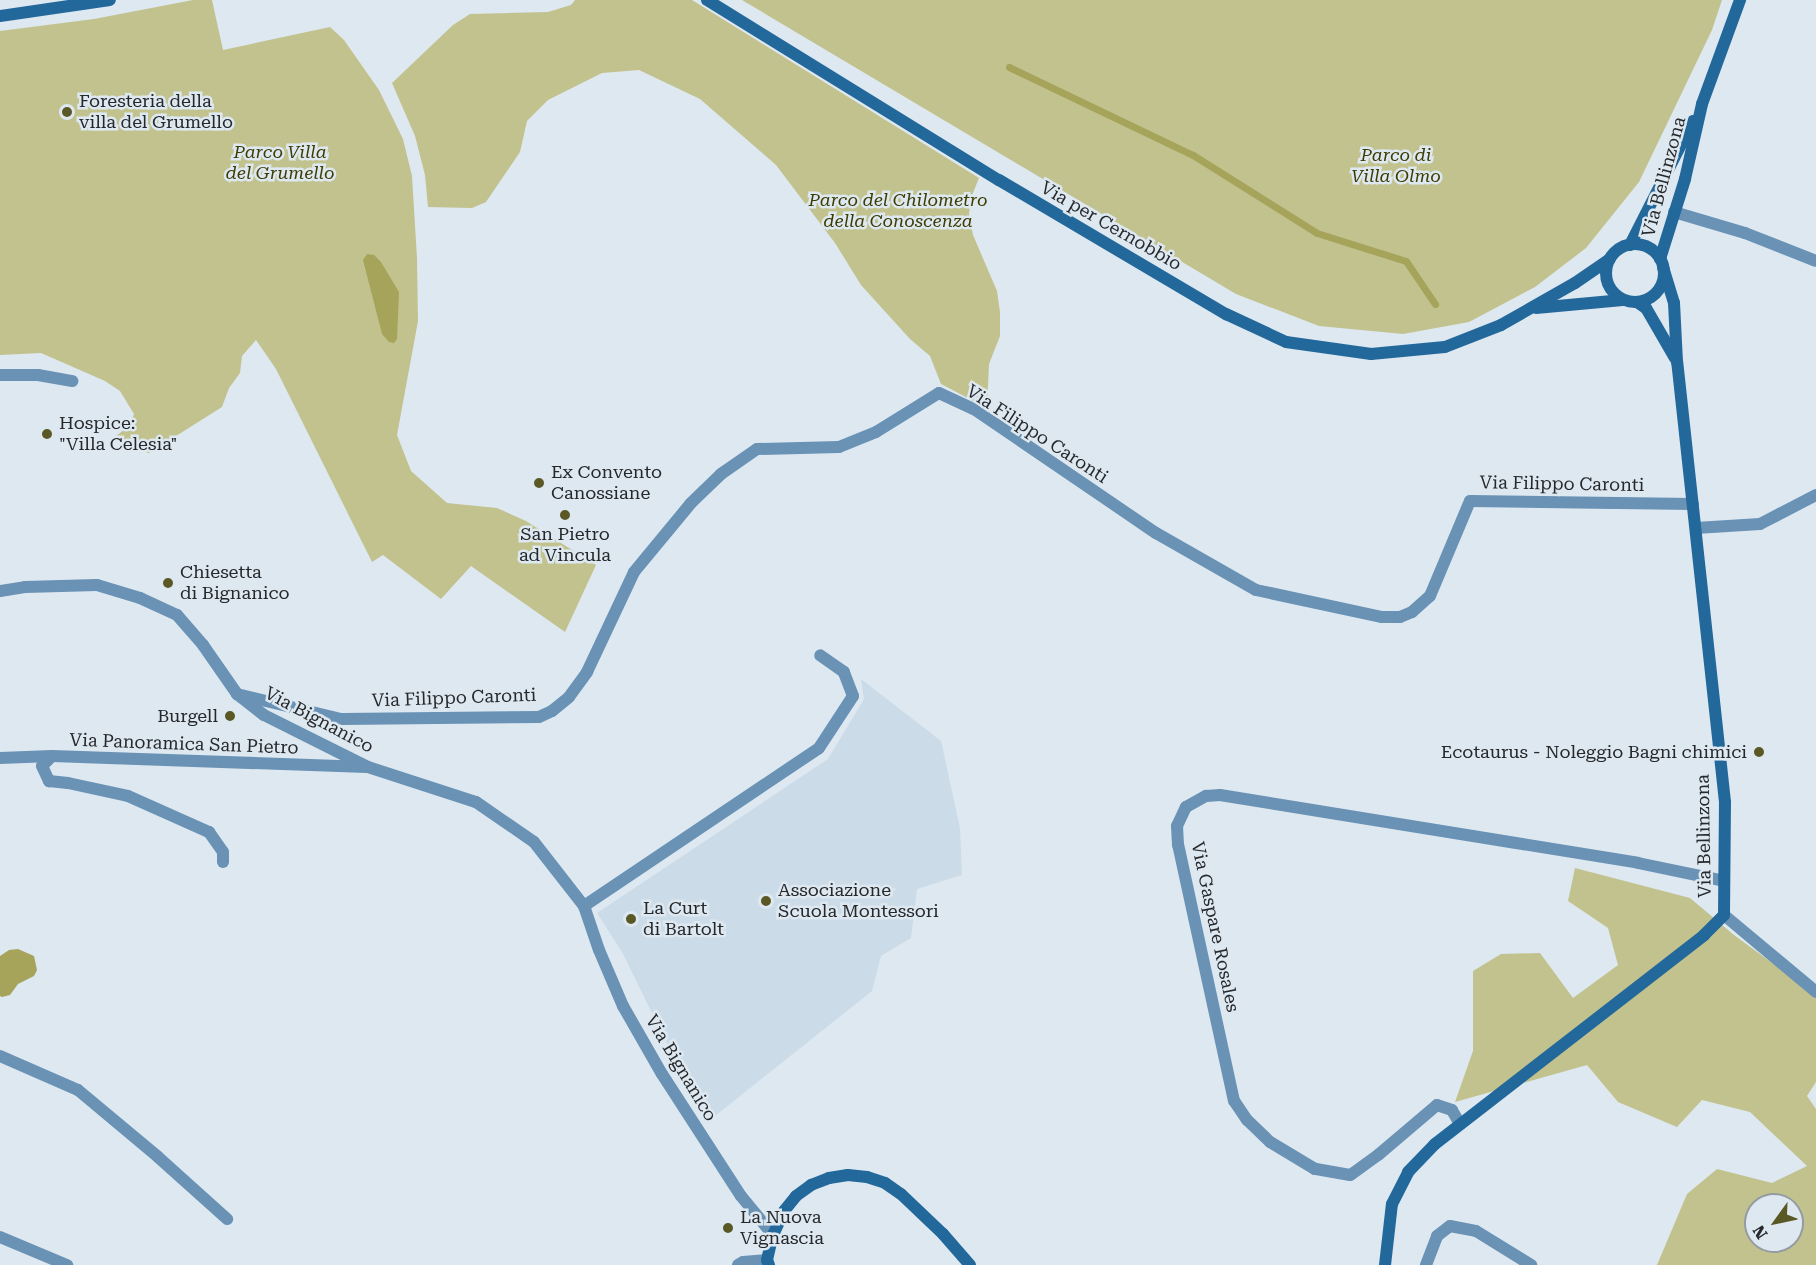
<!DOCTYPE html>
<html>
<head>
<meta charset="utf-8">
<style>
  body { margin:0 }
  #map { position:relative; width:1816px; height:1265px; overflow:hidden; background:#dee8f1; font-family:"Roboto Serif",serif }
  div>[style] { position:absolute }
  .built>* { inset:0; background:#cbdbe8 }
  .green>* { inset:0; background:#c2c28e }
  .water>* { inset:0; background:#a5a45a }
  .stream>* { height:7px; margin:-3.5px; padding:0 3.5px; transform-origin:3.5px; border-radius:3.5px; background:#a5a45a }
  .street>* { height:12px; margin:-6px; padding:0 6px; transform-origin:6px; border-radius:6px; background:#6992b5 }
  .secondary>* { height:12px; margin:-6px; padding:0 6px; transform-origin:6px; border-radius:6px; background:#23689b }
  .secondary>.ring { margin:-6px; padding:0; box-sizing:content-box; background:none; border:12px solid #23689b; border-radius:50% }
  .dots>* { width:16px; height:16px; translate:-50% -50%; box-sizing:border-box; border:3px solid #dee8f1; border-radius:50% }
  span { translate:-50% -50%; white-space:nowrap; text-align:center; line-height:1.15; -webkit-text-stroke:5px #dee8f1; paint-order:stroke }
  .poi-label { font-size:18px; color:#26292c }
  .left { translate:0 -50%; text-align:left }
  .right { translate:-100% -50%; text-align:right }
  .park-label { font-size:18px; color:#3e3c00; font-style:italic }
  .street-label { font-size:18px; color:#26292c }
  .north { position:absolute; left:1744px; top:1193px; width:60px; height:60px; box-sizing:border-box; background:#dee8f1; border:2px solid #949ca2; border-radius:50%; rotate:237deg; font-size:16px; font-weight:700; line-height:24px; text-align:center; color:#26292c }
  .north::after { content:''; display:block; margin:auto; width:21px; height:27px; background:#5a5925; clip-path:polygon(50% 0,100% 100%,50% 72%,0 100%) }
</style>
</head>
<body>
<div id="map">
  <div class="built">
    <i style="clip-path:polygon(861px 679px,941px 741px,960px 828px,962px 875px,917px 889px,911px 938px,881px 956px,872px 991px,706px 1123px,622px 952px,597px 913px,828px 759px,864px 699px)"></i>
  </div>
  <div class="green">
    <i style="clip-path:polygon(193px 0,212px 0,223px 50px,330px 27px,344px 40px,379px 90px,403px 139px,412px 176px,417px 258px,418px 321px,397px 435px,411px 471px,447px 503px,497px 508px,526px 521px,596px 565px,565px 632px,471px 566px,441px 599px,383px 555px,372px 562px,276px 369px,256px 340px,242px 356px,240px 373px,229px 388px,222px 407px,149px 453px,119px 444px,116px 436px,129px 426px,134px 414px,120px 391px,105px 381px,41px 353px,0 355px,0 31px,94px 19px)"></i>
    <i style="clip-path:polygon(575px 0,692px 0,979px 178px,971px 198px,969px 214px,973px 235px,997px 291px,1000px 312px,1000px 336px,989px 364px,987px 408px,941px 384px,930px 356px,910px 339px,861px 285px,835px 243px,776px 165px,700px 99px,639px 70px,602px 73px,548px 100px,527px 121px,520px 152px,486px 202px,472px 208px,428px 207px,425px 175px,415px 136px,392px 83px,453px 25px,470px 14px,548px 12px,571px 5px)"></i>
    <i style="clip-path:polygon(742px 0,1722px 0,1712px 30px,1639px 182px,1586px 248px,1535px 287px,1469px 322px,1403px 334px,1319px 326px,1236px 294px)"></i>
    <i style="clip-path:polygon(evenodd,1575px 868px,1690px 898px,1734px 935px,1816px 995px,1816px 1082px,1807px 1096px,1816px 1109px,1816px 1265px,1657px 1265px,1687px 1194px,1717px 1169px,1772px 1183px,1807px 1166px,1750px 1112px,1702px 1100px,1677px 1127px,1618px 1102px,1587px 1065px,1455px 1102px,1473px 1051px,1473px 971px,1501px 954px,1540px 953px,1573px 998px,1618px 965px,1608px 928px,1568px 901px,1575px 868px,1756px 1205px,1792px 1205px,1792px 1241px,1756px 1241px,1756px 1205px)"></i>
  </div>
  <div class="water">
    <i style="clip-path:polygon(367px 254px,374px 255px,381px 262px,399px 292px,397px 339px,394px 343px,389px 342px,382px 334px,363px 260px)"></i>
    <i style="clip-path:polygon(18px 949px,34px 956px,37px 970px,34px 976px,18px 984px,10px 995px,2px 997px,0 996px,0 956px,9px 950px)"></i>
  </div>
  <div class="stream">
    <i style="left:1009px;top:67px;width:204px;rotate:25.6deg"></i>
    <i style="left:1193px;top:155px;width:146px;rotate:32.2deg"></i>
    <i style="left:1317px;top:233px;width:93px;rotate:17.5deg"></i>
    <i style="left:1406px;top:261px;width:52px;rotate:56deg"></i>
  </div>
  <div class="street">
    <i style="left:1674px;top:212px;width:74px;rotate:16.5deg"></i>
    <i style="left:1745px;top:233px;width:76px;rotate:21.5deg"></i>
    <i style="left:0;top:375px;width:38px"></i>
    <i style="left:38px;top:375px;width:35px;rotate:10deg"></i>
    <i style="left:1696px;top:528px;width:64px;rotate:-3.6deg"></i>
    <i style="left:1760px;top:524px;width:63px;rotate:-27.4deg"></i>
    <i style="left:0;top:591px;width:25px;rotate:-9deg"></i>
    <i style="left:25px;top:587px;width:72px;rotate:-1.6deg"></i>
    <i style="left:97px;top:585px;width:45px;rotate:16.8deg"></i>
    <i style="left:140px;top:598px;width:41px;rotate:24.7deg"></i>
    <i style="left:177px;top:615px;width:40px;rotate:49deg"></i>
    <i style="left:203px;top:645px;width:60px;rotate:55.2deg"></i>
    <i style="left:237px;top:694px;width:34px;rotate:38deg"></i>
    <i style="left:264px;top:715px;width:116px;rotate:26.6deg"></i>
    <i style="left:368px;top:767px;width:114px;rotate:18deg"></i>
    <i style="left:476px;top:802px;width:70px;rotate:34.6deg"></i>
    <i style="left:534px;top:842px;width:81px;rotate:52deg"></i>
    <i style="left:584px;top:906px;width:46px;rotate:71.2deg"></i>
    <i style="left:599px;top:950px;width:61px;rotate:66.8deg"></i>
    <i style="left:623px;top:1006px;width:78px;rotate:60.2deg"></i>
    <i style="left:662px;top:1074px;width:145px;rotate:57.1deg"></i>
    <i style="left:741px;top:1196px;width:50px;rotate:50.6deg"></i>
    <i style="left:237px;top:694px;width:107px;rotate:13.5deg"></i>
    <i style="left:341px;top:719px;width:198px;rotate:-0.6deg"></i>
    <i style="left:539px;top:717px;width:14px;rotate:-25deg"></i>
    <i style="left:552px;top:711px;width:22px;rotate:-39deg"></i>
    <i style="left:569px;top:697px;width:31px;rotate:-54deg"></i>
    <i style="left:587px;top:672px;width:110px;rotate:-64.8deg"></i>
    <i style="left:634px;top:572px;width:89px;rotate:-50.4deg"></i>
    <i style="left:691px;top:503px;width:42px;rotate:-44deg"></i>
    <i style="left:721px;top:474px;width:44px;rotate:-34.8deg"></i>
    <i style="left:757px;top:449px;width:82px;rotate:-1.4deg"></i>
    <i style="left:839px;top:447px;width:40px;rotate:-22deg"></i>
    <i style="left:876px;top:432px;width:74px;rotate:-31.8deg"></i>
    <i style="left:939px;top:393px;width:38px;rotate:25deg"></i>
    <i style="left:974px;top:409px;width:220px;rotate:34.3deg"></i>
    <i style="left:1156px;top:533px;width:115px;rotate:29.7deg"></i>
    <i style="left:1256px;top:590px;width:129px;rotate:12.1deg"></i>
    <i style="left:1382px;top:617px;width:18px"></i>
    <i style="left:1400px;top:617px;width:13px;rotate:-23deg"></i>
    <i style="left:1412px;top:612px;width:24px;rotate:-42deg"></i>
    <i style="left:1430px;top:596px;width:103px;rotate:-67.2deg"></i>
    <i style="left:1470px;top:501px;width:223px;rotate:0.8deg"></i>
    <i style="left:52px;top:756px;width:14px;rotate:135deg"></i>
    <i style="left:42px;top:766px;width:17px;rotate:65deg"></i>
    <i style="left:49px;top:781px;width:19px;rotate:6deg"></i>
    <i style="left:68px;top:783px;width:61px;rotate:12.2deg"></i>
    <i style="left:128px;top:796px;width:89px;rotate:24deg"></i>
    <i style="left:209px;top:832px;width:24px;rotate:55deg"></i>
    <i style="left:223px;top:852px;width:10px;rotate:90deg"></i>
    <i style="left:0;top:758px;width:52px;rotate:-2.2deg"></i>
    <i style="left:52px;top:756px;width:315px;rotate:2deg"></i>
    <i style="left:584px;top:906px;width:283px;rotate:-33.9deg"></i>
    <i style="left:819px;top:748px;width:62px;rotate:-56.8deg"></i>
    <i style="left:853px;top:696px;width:26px;rotate:-111deg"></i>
    <i style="left:844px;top:672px;width:29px;rotate:-145deg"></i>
    <i style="left:1724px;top:915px;width:120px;rotate:39.9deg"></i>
    <i style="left:0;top:1056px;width:85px;rotate:23.6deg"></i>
    <i style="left:78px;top:1090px;width:104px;rotate:39.9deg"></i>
    <i style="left:158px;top:1157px;width:93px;rotate:41.9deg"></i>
    <i style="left:1460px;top:1124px;width:16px;rotate:-120deg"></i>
    <i style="left:1452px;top:1110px;width:16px;rotate:-162deg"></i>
    <i style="left:1437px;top:1105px;width:77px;rotate:139.7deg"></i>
    <i style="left:1378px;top:1155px;width:34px;rotate:144deg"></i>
    <i style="left:1350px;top:1175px;width:36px;rotate:-170deg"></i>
    <i style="left:1315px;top:1169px;width:52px;rotate:-149deg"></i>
    <i style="left:1270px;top:1142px;width:32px;rotate:-136deg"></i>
    <i style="left:1247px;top:1120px;width:23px;rotate:-124deg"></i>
    <i style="left:1234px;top:1101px;width:262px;rotate:-102.3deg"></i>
    <i style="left:1178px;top:845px;width:19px;rotate:-93deg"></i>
    <i style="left:1177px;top:826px;width:21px;rotate:-65deg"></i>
    <i style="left:1186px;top:807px;width:23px;rotate:-29deg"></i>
    <i style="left:1206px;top:796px;width:14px;rotate:-4deg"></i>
    <i style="left:1220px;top:795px;width:423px;rotate:9.2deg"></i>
    <i style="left:1638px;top:863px;width:88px;rotate:11.8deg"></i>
    <i style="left:0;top:1237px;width:73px;rotate:22.7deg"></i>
    <i style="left:738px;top:1265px;width:6px;rotate:-31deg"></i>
    <i style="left:743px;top:1262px;width:24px;rotate:-5deg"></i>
    <i style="left:1426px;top:1265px;width:31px;rotate:-69deg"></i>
    <i style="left:1437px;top:1236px;width:16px;rotate:-38deg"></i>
    <i style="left:1450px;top:1226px;width:26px;rotate:11deg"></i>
    <i style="left:1476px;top:1231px;width:65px;rotate:31.7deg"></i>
  </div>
  <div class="secondary">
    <i style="left:707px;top:0;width:343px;rotate:31.7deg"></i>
    <i style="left:999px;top:180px;width:264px;rotate:30.6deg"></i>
    <i style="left:1226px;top:314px;width:66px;rotate:25deg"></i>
    <i style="left:1286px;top:342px;width:86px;rotate:8deg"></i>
    <i style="left:1371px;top:354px;width:74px;rotate:-5.4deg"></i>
    <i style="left:1445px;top:347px;width:60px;rotate:-21.4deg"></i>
    <i style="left:1501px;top:325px;width:85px;rotate:-29.6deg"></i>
    <i style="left:1575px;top:283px;width:42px;rotate:-34.4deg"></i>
    <i style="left:0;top:16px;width:111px;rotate:-8.3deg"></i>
    <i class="ring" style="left:1606px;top:244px;width:46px;height:46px"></i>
    <i style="left:1630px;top:245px;width:139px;rotate:-63.1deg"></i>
    <i style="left:1660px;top:259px;width:84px;rotate:-72.6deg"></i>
    <i style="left:1685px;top:179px;width:77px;rotate:-77.2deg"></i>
    <i style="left:1702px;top:104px;width:111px;rotate:-69.9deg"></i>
    <i style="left:1637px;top:302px;width:11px;rotate:34deg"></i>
    <i style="left:1646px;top:308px;width:58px;rotate:59.9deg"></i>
    <i style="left:1536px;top:308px;width:87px;rotate:-5.3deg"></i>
    <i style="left:769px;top:1265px;width:5px;rotate:-112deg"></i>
    <i style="left:767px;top:1260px;width:26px;rotate:-77deg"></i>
    <i style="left:773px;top:1235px;width:26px;rotate:-65deg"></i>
    <i style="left:784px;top:1211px;width:19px;rotate:-51deg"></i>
    <i style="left:796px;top:1196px;width:19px;rotate:-36deg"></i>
    <i style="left:811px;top:1185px;width:19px;rotate:-21deg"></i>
    <i style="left:829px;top:1178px;width:19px;rotate:-9deg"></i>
    <i style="left:848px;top:1175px;width:19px;rotate:6deg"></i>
    <i style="left:867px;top:1177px;width:19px;rotate:18deg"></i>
    <i style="left:885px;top:1183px;width:19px;rotate:35deg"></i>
    <i style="left:901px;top:1194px;width:58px;rotate:43.6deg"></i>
    <i style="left:943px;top:1234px;width:41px;rotate:48.9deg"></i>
    <i style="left:1385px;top:1265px;width:61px;rotate:-83.5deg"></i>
    <i style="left:1392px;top:1204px;width:36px;rotate:-63deg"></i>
    <i style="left:1408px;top:1172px;width:39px;rotate:-46deg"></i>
    <i style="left:1435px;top:1144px;width:341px;rotate:-37.8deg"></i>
    <i style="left:1704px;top:935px;width:28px;rotate:-45deg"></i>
    <i style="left:1724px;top:915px;width:113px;rotate:-89.5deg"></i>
    <i style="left:1725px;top:802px;width:443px;rotate:-96.2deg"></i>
    <i style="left:1677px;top:362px;width:59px;rotate:-92.9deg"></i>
    <i style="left:1674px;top:303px;width:38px;rotate:-107deg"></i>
  </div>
  <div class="dots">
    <i style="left:67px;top:112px;background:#5a5925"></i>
    <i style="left:47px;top:434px;background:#5a5925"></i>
    <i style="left:539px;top:483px;background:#5a5925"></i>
    <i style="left:565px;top:515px;background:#5a5925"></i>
    <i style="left:168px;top:583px;background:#5a5925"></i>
    <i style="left:230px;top:716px;background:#5a5925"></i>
    <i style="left:1759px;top:752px;background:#5a5925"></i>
    <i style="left:766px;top:901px;background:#5a5925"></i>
    <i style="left:631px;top:919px;background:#5a5925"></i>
    <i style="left:728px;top:1228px;background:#5a5925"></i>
  </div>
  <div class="poi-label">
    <span class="left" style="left:79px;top:112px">Foresteria della<br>villa del Grumello</span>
    <span class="left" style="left:59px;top:434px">Hospice:<br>"Villa Celesia"</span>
    <span class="left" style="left:551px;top:483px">Ex Convento<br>Canossiane</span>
    <span style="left:565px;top:545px">San Pietro<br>ad Vincula</span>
    <span class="left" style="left:180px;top:583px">Chiesetta<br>di Bignanico</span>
    <span class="right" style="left:218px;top:716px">Burgell</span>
    <span class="right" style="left:1747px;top:752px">Ecotaurus - Noleggio Bagni chimici</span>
    <span class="left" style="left:778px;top:901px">Associazione<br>Scuola Montessori</span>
    <span class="left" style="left:643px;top:919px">La Curt<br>di Bartolt</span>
    <span class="left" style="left:740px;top:1228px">La Nuova<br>Vignascia</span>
  </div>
  <div class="park-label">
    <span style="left:280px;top:163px">Parco Villa<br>del Grumello</span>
    <span style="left:1396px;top:166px">Parco di<br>Villa Olmo</span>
    <span style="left:898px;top:211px">Parco del Chilometro<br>della Conoscenza</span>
  </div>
  <div class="street-label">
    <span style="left:1664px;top:177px;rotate:-75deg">Via Bellinzona</span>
    <span style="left:1111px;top:226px;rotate:30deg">Via per Cernobbio</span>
    <span style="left:1037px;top:434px;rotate:33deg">Via Filippo Caronti</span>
    <span style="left:1562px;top:484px;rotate:1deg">Via Filippo Caronti</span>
    <span style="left:454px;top:698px;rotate:-2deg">Via Filippo Caronti</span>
    <span style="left:319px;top:720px;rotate:28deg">Via Bignanico</span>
    <span style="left:184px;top:744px;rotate:2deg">Via Panoramica San Pietro</span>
    <span style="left:1704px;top:836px;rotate:-91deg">Via Bellinzona</span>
    <span style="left:1215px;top:927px;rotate:78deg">Via Gaspare Rosales</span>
    <span style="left:681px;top:1068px;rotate:59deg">Via Bignanico</span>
  </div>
  <div class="north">N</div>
</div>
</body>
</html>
